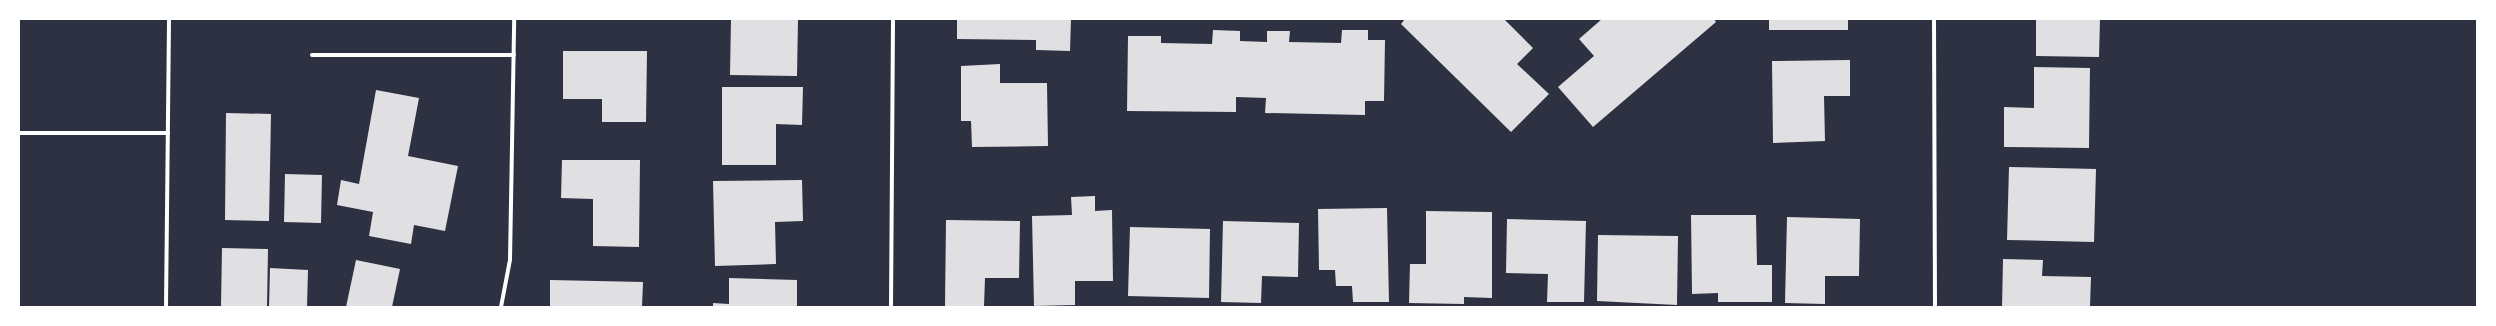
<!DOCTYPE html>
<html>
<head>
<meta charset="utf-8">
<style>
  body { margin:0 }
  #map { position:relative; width:2496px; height:326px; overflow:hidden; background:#2d3142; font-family:"Nunito Sans",sans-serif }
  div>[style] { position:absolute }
  .building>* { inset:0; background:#e0e0e3 }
  .minor>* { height:4px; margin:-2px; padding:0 2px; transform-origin:2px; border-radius:2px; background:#fff }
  span { translate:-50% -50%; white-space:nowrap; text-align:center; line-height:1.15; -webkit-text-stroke:4px #fff; paint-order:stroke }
  .frame { position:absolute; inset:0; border:20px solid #fff; pointer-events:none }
</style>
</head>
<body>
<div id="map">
  <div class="building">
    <i style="clip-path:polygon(731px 19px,798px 19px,797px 76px,730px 75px)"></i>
    <i style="clip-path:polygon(957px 19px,1071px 19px,1070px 51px,1036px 50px,1036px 40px,957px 39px)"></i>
    <i style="clip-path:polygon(1405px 19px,1504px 19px,1533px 48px,1517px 64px,1549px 94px,1511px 132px,1401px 24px)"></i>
    <i style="clip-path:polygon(1602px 19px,1714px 19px,1716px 22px,1593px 127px,1558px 87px,1594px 56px,1579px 39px)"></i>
    <i style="clip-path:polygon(1769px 19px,1848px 19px,1848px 30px,1769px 30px)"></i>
    <i style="clip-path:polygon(2036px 19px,2100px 19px,2099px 57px,2036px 56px)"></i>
    <i style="clip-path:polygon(1213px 30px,1240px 31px,1240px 41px,1267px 42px,1267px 31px,1290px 31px,1289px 42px,1341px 43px,1342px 30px,1368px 30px,1368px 40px,1385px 40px,1384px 101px,1365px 101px,1365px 115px,1265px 113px,1266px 98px,1236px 97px,1236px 112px,1127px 111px,1128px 36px,1161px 36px,1161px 43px,1212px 44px)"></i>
    <i style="clip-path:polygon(563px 51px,647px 51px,646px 122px,602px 122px,602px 99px,563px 99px)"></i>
    <i style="clip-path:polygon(1850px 60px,1850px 96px,1824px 96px,1825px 141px,1773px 143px,1772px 61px)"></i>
    <i style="clip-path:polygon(1000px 64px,1000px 83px,1047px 83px,1048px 146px,972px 147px,971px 121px,961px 121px,961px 66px)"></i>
    <i style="clip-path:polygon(2034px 67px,2090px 68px,2089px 148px,2004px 147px,2004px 107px,2034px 108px)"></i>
    <i style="clip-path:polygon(722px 87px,803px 87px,802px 125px,776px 124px,776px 165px,722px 165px)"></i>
    <i style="clip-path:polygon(376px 90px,419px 98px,408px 156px,458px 166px,445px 231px,414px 225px,411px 244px,369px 236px,373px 212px,337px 205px,341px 180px,359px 184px)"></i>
    <i style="clip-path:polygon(226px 113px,271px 114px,269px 221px,225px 220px)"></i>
    <i style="clip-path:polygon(562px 160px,640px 160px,639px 247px,593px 246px,593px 199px,561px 198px)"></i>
    <i style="clip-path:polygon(2009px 167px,2096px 169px,2094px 242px,2007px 240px)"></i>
    <i style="clip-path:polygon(285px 174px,322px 175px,321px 223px,284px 222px)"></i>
    <i style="clip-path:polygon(802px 180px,803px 221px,775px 222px,776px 264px,715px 266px,713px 181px)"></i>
    <i style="clip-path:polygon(1095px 196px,1095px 211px,1112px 210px,1113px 281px,1075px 281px,1075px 305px,1034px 306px,1032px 216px,1072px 215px,1071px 197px)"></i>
    <i style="clip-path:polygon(1387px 208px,1389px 302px,1353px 302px,1352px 286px,1336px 286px,1335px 270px,1319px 270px,1318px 209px)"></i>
    <i style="clip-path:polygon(1426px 211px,1492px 212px,1492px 298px,1464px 297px,1464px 304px,1409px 303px,1410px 264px,1426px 264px)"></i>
    <i style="clip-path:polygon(1691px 215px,1756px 215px,1757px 265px,1772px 265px,1772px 302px,1718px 302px,1718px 293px,1692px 294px)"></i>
    <i style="clip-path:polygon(1787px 217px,1860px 219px,1859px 276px,1825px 276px,1825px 304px,1785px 303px)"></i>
    <i style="clip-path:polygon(1507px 219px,1586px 221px,1584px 302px,1547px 302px,1548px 274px,1506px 273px)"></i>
    <i style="clip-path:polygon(946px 220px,1020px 221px,1019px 278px,985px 278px,984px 306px,945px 306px)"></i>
    <i style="clip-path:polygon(1223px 221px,1299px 223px,1298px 277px,1262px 276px,1261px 303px,1221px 302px)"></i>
    <i style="clip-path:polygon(1130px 227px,1210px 229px,1209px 298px,1128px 296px)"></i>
    <i style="clip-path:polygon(1598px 235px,1678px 236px,1677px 305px,1597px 301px)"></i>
    <i style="clip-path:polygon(222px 248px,268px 249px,267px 307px,221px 307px)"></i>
    <i style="clip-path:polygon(2003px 259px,2043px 260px,2042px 276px,2091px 277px,2090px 307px,2002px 307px)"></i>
    <i style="clip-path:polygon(356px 260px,400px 269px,392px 307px,346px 307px)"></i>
    <i style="clip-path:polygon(270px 268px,308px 270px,307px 307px,269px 307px)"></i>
    <i style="clip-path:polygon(729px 278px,797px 280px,797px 307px,713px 307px,713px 303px,729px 304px)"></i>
    <i style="clip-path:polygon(550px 280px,643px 282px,642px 307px,550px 307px)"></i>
  </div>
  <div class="minor">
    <i style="left:1934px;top:19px;width:288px;rotate:89.8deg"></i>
    <i style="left:312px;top:55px;width:202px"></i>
    <i style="left:19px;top:133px;width:149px"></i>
    <i style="left:166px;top:307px;width:288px;rotate:-89.4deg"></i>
    <i style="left:501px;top:307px;width:48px;rotate:-79.2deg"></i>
    <i style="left:510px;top:260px;width:241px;rotate:-89deg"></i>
    <i style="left:891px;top:307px;width:288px;rotate:-89.6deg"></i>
  </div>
  <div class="frame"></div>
</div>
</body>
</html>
